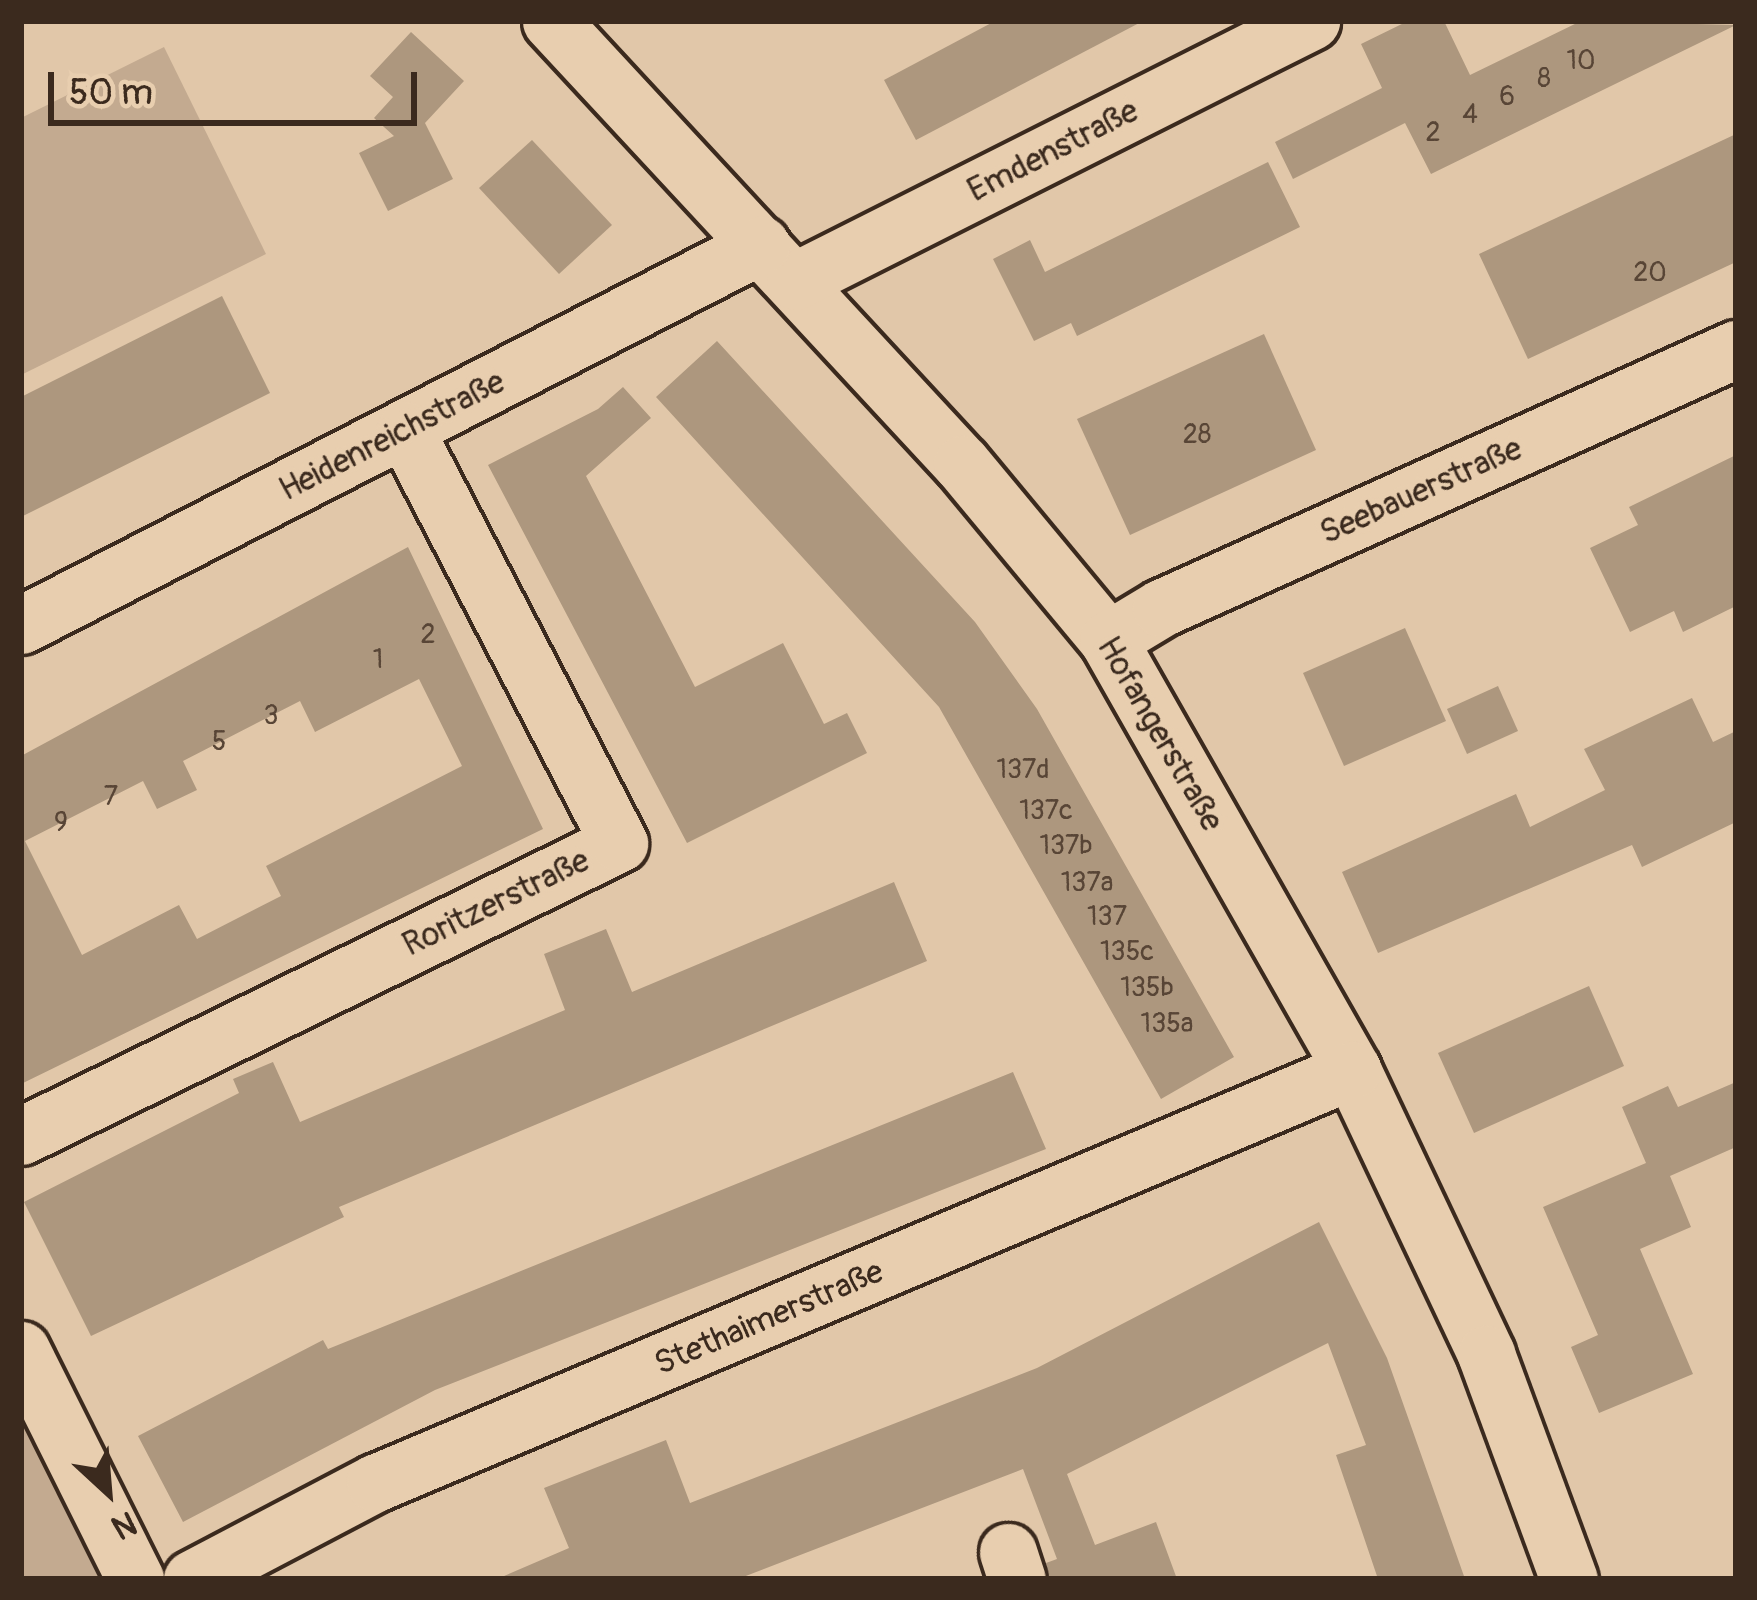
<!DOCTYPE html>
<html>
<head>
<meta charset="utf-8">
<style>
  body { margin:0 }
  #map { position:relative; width:1757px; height:1600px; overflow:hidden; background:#e1c7a9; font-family:Pangolin,sans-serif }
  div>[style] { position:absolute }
  .green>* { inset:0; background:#c3aa90 }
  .building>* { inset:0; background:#ad977e }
  .roads { filter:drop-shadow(3px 0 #3b2a1e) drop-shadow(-3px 0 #3b2a1e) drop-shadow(0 3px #3b2a1e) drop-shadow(0 -3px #3b2a1e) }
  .street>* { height:57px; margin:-28.5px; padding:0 28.5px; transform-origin:28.5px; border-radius:28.5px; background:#e8ceaf }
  span { translate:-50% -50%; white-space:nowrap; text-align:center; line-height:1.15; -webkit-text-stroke:10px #e8ceaf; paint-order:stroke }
  .number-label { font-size:27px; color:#584536 }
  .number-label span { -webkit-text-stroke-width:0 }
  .street-label { font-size:33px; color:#3b2a1e }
  .frame { position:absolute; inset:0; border:24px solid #3b2a1e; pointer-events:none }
  .north { position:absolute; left:48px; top:1432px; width:120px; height:120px; -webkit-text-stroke:9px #e8ceaf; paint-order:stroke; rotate:154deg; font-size:33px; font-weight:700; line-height:48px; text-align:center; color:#3b2a1e }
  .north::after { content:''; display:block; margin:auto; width:42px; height:54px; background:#3b2a1e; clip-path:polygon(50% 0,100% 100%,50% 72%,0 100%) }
  .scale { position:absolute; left:48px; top:72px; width:369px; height:54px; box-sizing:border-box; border:6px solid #3b2a1e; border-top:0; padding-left:15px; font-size:36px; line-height:42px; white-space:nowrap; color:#3b2a1e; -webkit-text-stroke:9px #e8ceaf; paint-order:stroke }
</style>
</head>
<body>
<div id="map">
  <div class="green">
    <i style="clip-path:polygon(164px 47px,266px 254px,21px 375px,21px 118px)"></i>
    <i style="clip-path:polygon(21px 1406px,109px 1579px,21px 1579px)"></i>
  </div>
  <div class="building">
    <i style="clip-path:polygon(995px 21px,1143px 21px,916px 140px,884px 80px)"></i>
    <i style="clip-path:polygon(1408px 21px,1444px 21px,1470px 75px,1581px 21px,1736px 25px,1431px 174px,1405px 123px,1293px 179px,1275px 142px,1382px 88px,1361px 44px)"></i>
    <i style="clip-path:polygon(411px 32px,464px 81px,425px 123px,453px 179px,388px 211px,359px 153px,394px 136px,374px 118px,393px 97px,370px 76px)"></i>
    <i style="clip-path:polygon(1736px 134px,1736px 262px,1528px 359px,1479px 254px)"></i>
    <i style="clip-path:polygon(532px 140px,612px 225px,559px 274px,479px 188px)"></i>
    <i style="clip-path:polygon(1268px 162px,1300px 227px,1077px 336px,1071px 323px,1034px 341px,993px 259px,1030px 240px,1045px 272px)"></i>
    <i style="clip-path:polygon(222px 296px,270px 393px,21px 517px,21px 397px)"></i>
    <i style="clip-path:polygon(1264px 334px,1316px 450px,1130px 535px,1077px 419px)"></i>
    <i style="clip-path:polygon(717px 341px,975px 622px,1037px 709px,1234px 1057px,1161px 1099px,939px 707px,656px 397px)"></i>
    <i style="clip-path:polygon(623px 387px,651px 418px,586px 476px,695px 687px,783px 643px,824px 724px,847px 713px,867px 753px,687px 843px,488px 465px,598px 409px)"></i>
    <i style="clip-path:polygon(1736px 455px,1736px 606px,1683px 632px,1674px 611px,1630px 632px,1590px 548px,1638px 525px,1629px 507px)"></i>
    <i style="clip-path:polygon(evenodd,408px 547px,543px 829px,21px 1084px,21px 756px,408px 547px,419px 679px,462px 766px,266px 866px,281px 896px,197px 939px,179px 905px,82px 955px,25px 841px,143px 781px,157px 809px,197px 790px,183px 761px,300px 701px,315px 732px,419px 679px)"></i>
    <i style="clip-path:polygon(1405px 628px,1446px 721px,1344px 766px,1303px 673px)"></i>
    <i style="clip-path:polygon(1498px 686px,1518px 731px,1467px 754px,1447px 709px)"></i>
    <i style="clip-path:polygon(1692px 698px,1713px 742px,1736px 731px,1736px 822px,1642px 867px,1632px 845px,1378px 953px,1342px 872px,1516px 794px,1530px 827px,1605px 790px,1584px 749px)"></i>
    <i style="clip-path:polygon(894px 882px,927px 961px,339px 1207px,344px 1217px,91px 1336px,24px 1202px,239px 1093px,233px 1079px,273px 1062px,300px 1122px,565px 1010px,544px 954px,606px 929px,632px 992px)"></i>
    <i style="clip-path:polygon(1589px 986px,1624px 1066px,1474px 1133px,1438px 1053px)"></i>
    <i style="clip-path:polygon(1013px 1072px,1046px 1149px,435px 1390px,183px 1522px,138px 1436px,323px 1340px,328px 1349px)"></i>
    <i style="clip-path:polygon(1736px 1082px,1736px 1147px,1670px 1176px,1691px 1227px,1640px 1249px,1693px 1374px,1599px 1413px,1571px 1347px,1598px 1335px,1543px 1207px,1646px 1163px,1622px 1107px,1668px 1086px,1678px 1107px)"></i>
    <i style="clip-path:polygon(1319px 1222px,1387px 1358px,1465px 1579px,1378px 1579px,1336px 1455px,1366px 1445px,1328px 1343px,1067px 1474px,1095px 1545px,1156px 1522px,1177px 1579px,1049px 1579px,1046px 1563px,1057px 1559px,1023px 1469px,738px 1579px,497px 1579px,569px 1548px,544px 1488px,666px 1440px,690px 1503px,1037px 1368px)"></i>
  </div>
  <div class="roads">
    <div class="street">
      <i style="left:551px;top:21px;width:604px;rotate:47.15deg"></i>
      <i style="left:962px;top:464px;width:229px;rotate:50.3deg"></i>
      <i style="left:1108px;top:640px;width:494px;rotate:60.4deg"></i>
      <i style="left:1352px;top:1070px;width:314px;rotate:64.7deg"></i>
      <i style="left:1486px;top:1354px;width:240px;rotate:69.8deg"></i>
      <i style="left:795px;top:281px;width:578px;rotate:-26.74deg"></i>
      <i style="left:21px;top:625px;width:832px;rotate:-27.18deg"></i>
      <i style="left:1108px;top:640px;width:62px;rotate:-31.1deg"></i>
      <i style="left:1161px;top:608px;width:631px;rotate:-24.25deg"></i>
      <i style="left:21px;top:1136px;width:666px;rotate:-26.1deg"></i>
      <i style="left:619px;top:843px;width:465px;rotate:-117.4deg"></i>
      <i style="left:21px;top:1350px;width:256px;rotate:63.5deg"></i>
      <i style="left:1008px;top:1552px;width:28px;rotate:72deg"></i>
      <i style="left:192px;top:1579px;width:207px;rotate:-27.7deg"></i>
      <i style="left:375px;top:1483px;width:1061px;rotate:-22.91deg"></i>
    </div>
  </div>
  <div class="number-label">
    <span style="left:1581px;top:61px">10</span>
    <span style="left:1544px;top:79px">8</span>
    <span style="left:1507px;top:97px">6</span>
    <span style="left:1470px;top:115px">4</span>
    <span style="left:1433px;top:133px">2</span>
    <span style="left:1650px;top:273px">20</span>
    <span style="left:1197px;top:435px">28</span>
    <span style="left:428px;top:635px">2</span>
    <span style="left:378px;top:660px">1</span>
    <span style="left:271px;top:716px">3</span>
    <span style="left:219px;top:742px">5</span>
    <span style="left:1023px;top:770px">137d</span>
    <span style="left:111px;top:797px">7</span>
    <span style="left:1046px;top:811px">137c</span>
    <span style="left:61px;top:823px">9</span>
    <span style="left:1066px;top:846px">137b</span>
    <span style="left:1087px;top:883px">137a</span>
    <span style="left:1107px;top:917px">137</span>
    <span style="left:1127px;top:952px">135c</span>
    <span style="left:1147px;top:988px">135b</span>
    <span style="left:1167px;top:1024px">135a</span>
  </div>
  <div class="street-label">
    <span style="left:1053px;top:151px;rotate:-27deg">Emdenstraße</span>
    <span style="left:392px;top:436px;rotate:-27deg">Heidenreichstraße</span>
    <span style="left:1421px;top:491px;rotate:-24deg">Seebauerstraße</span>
    <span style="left:1160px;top:734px;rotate:60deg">Hofangerstraße</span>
    <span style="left:496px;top:903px;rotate:-26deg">Roritzerstraße</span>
    <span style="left:769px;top:1318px;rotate:-23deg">Stethaimerstraße</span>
  </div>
  <div class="frame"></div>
  <div class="north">N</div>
  <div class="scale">50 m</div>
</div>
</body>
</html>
